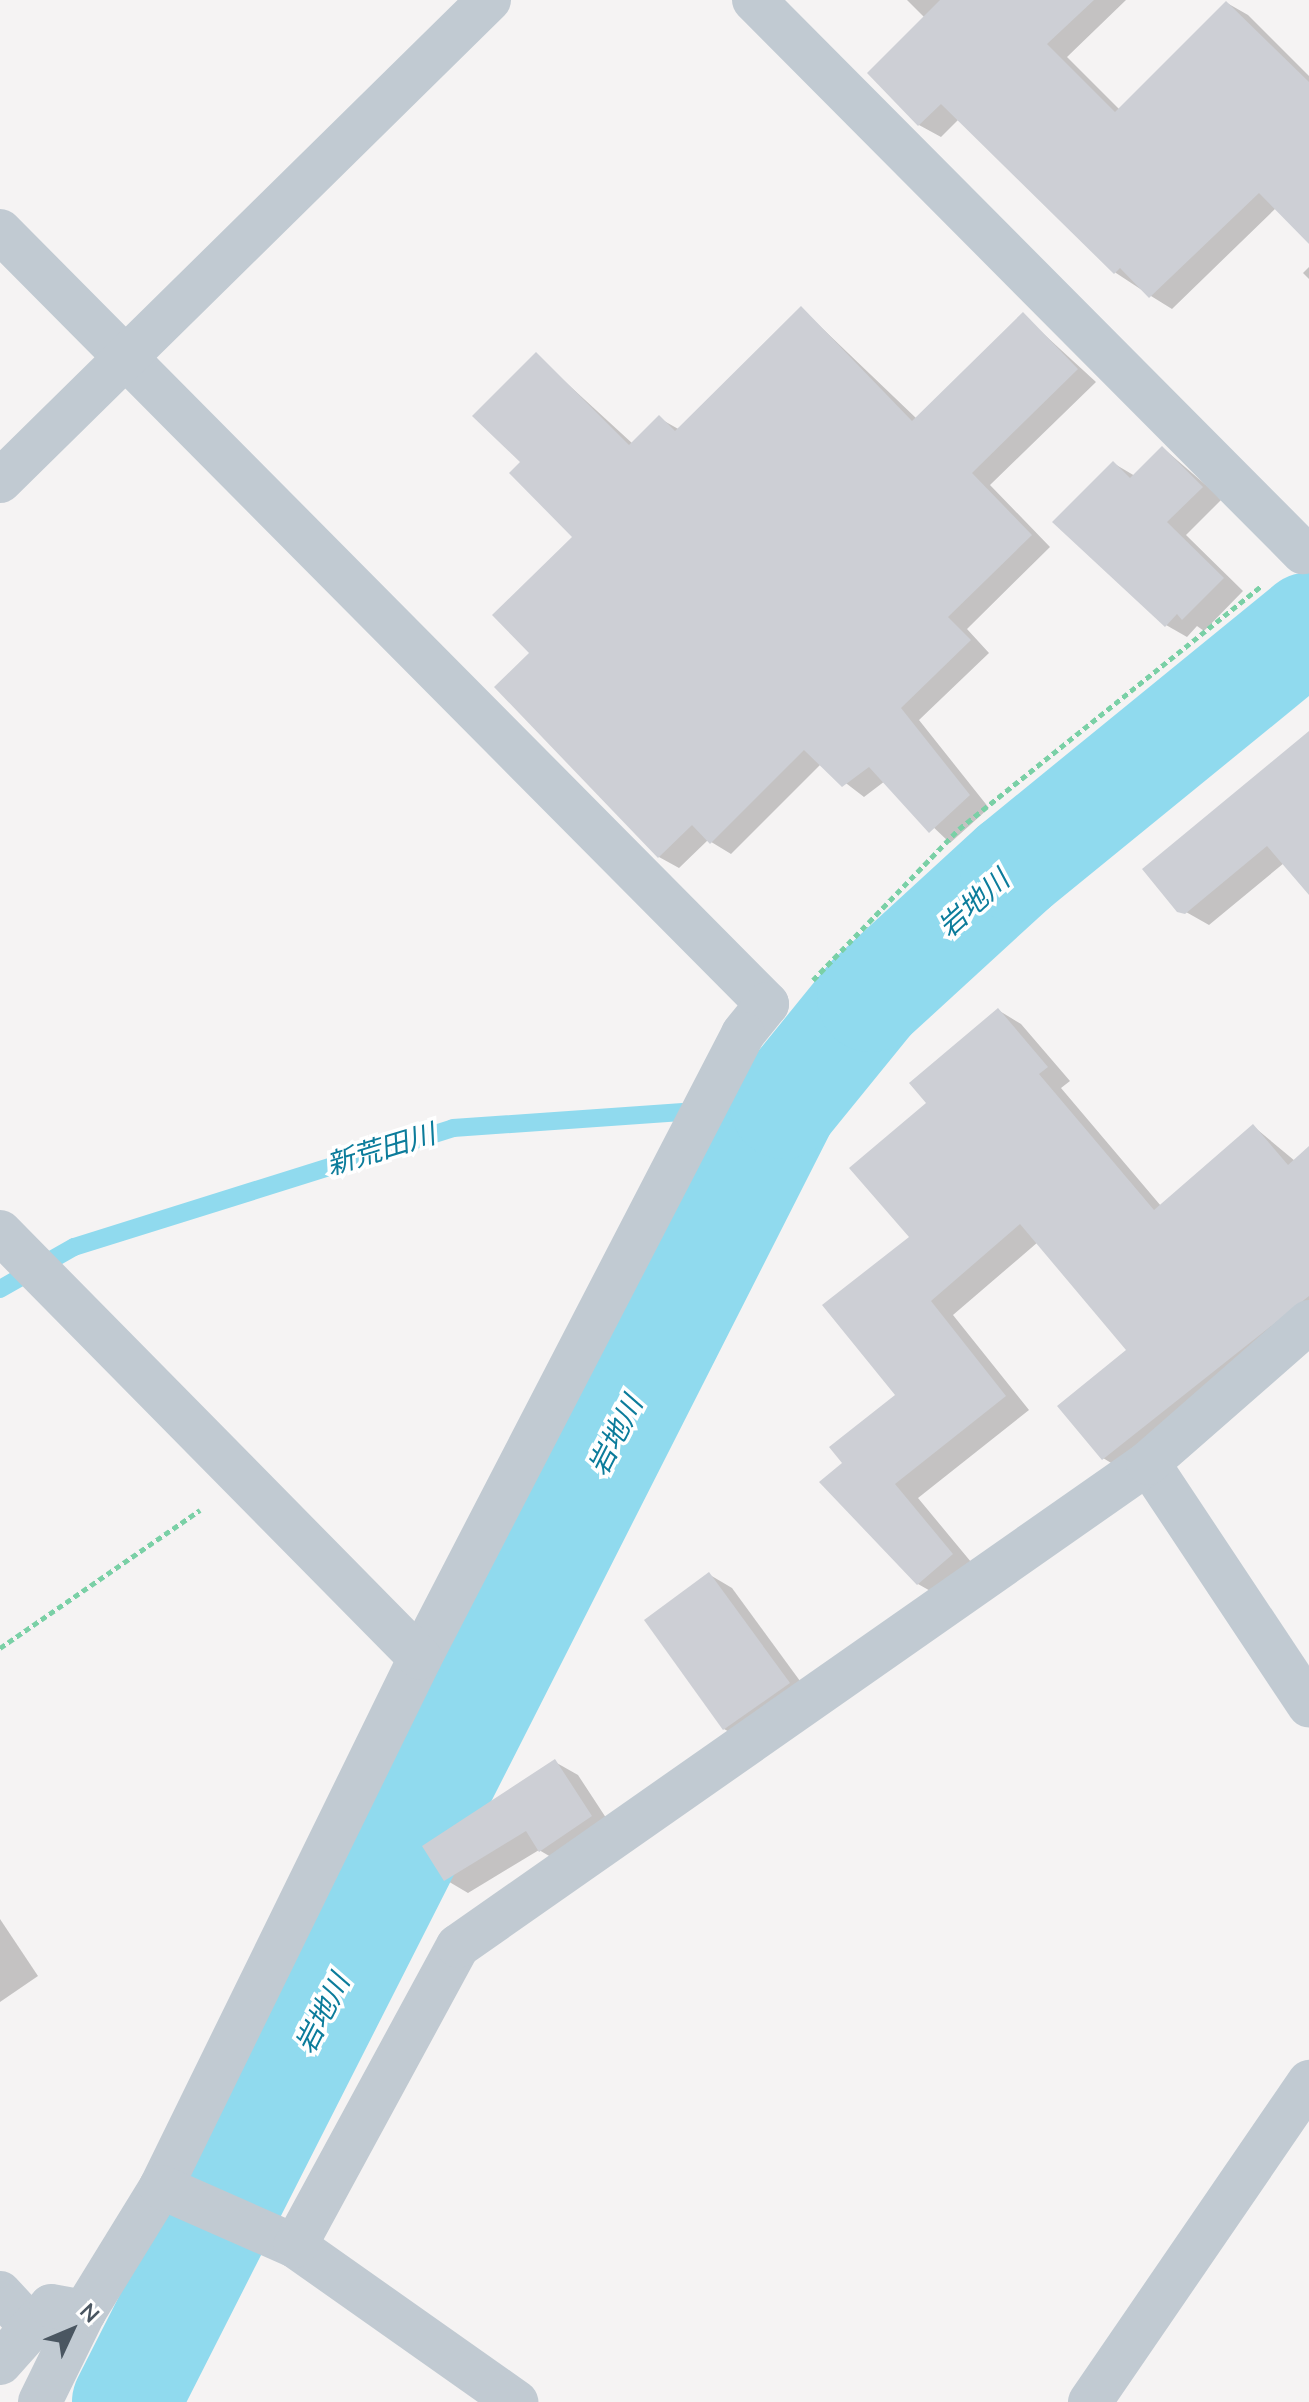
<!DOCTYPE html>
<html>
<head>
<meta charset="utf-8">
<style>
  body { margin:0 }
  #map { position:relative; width:1309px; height:2402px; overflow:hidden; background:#f5f3f3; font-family:"Nunito Sans","Noto Sans JP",sans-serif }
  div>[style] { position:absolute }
  .shadow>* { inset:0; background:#0003 }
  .stream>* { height:18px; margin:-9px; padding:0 9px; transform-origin:9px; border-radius:9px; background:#90daee }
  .river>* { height:108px; margin:-54px; padding:0 54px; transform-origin:54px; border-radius:54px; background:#90daee }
  .building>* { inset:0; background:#cdcfd5 }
  .path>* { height:5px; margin-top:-2.5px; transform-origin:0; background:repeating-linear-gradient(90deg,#7ad0a6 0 6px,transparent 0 10px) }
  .minor>* { height:44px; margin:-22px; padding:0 22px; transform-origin:22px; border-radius:22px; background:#c1cad2 }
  span { translate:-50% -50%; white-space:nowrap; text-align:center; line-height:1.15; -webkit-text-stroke:7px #fff; paint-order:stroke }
  .water-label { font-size:28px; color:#0c7c9b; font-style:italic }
  .north { position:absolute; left:32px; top:2290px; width:80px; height:80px; -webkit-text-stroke:6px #fff; paint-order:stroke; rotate:46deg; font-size:22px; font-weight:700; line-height:32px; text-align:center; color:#4a5661 }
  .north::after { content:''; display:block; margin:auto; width:28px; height:36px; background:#4a5661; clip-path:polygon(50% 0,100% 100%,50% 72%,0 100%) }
</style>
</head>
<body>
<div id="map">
  <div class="shadow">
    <i style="clip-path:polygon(907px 0,1126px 0,1067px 57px,1120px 110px,1227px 3px,1248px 15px,1309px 76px,1309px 241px,1276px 208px,1172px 309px,1151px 296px,1116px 273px,959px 119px,941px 137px,919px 125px,925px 18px)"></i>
    <i style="clip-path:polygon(1309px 267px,1309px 279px,1303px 273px)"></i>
    <i style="clip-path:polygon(801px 308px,917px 419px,1023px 315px,1096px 382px,990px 485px,1050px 547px,967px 629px,989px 653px,919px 720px,989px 808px,950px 843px,885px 781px,864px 797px,821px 764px,731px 854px,708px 840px,679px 868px,659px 857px,532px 653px,574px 537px,523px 462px,536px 355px,633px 444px,659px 418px,680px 430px)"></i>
    <i style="clip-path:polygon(1163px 448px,1222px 499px,1186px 535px,1243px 591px,1204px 631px,1197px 626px,1187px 637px,1166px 625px,1113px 463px,1135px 476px)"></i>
    <i style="clip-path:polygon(1309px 747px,1309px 892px,1284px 863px,1209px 925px,1186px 912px)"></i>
    <i style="clip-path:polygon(998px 1010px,1021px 1024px,1070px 1081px,1061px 1088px,1161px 1206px,1253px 1126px,1295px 1161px,1309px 1158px,1309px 1327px,1126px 1472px,1103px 1458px,1128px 1351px,1038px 1242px,953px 1315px,1029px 1410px,918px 1498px,976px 1568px,941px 1597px,918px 1584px,845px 1464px,897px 1395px,929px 1103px)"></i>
    <i style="clip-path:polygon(710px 1575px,732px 1588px,811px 1696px,747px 1742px,724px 1729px)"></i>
    <i style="clip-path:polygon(555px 1762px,578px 1775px,614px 1830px,563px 1864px,539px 1850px,468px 1893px,446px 1880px)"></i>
    <i style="clip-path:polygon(0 1919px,38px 1976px,0 2002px)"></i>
  </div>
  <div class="stream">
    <i style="left:0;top:1289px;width:85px;rotate:-29.6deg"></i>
    <i style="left:74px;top:1247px;width:397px;rotate:-17.4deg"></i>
    <i style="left:453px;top:1128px;width:332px;rotate:-4deg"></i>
  </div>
  <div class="river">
    <i style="left:126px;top:2402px;width:1454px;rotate:-63.1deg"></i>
    <i style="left:784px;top:1105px;width:138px;rotate:-50.9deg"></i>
    <i style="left:871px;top:998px;width:194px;rotate:-42.5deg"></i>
    <i style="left:1014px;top:867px;width:381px;rotate:-39.2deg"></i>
  </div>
  <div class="building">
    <i style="clip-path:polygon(940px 0,1094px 0,1047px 44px,1115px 112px,1226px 1px,1309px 82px,1309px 244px,1259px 193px,1149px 298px,1120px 268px,1114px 274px,941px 104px,918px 126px,867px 73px)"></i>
    <i style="clip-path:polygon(801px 306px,912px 421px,1023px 312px,1078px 369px,972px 473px,1032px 535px,948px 617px,971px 640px,901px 708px,970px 795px,929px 833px,869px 767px,842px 787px,804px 750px,710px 844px,692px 825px,658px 858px,494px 687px,529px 653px,492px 615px,572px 537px,509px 473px,520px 462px,472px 416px,536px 352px,629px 445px,659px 415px,675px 431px)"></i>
    <i style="clip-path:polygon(1162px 446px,1203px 487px,1167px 522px,1224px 578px,1182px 620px,1177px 614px,1165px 627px,1052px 522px,1113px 461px,1130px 478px)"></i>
    <i style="clip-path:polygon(1309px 731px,1309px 895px,1267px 846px,1185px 914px,1177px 912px,1142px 869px)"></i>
    <i style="clip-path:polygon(998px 1008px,1048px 1067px,1039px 1074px,1154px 1210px,1253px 1124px,1288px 1165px,1309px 1146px,1309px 1296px,1102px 1460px,1057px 1406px,1126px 1350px,1020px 1224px,931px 1301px,1006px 1396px,895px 1484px,953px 1554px,917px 1585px,819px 1482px,842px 1463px,829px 1447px,895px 1395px,822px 1305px,909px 1237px,849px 1168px,926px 1103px,909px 1083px)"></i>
    <i style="clip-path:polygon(709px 1572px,790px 1683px,723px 1730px,644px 1620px)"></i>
    <i style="clip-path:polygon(555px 1759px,592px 1816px,539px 1852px,526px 1831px,444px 1881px,422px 1846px)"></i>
  </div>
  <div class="path">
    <i style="left:813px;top:980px;width:210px;rotate:-46deg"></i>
    <i style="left:959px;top:829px;width:388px;rotate:-38.8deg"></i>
    <i style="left:0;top:1648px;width:243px;rotate:-34.6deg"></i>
  </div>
  <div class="minor">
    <i style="left:754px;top:0;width:779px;rotate:45.16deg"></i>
    <i style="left:0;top:231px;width:1089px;rotate:45.22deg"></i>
    <i style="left:767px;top:1004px;width:38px;rotate:129deg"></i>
    <i style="left:743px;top:1034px;width:703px;rotate:117.37deg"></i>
    <i style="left:420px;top:1658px;width:589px;rotate:116.09deg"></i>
    <i style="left:161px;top:2187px;width:147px;rotate:121.6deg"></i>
    <i style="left:84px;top:2312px;width:100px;rotate:116.1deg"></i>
    <i style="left:0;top:481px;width:686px;rotate:-44.53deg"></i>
    <i style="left:0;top:1232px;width:598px;rotate:45.41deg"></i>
    <i style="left:1148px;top:1463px;width:291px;rotate:56.4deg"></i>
    <i style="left:161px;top:2187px;width:146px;rotate:23.8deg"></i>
    <i style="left:295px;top:2246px;width:271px;rotate:35.2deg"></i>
    <i style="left:295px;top:2246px;width:341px;rotate:-61.5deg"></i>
    <i style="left:458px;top:1946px;width:842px;rotate:-34.99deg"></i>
    <i style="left:1148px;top:1463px;width:214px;rotate:-41.2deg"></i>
    <i style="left:0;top:2293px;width:49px;rotate:47.5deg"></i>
    <i style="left:0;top:2363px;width:76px;rotate:-48.2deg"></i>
    <i style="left:51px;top:2306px;width:34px;rotate:10deg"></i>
    <i style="left:1090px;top:2402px;width:388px;rotate:-55.6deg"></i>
  </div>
  <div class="water-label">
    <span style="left:974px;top:904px;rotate:-42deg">岩地川</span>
    <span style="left:381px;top:1150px;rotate:-17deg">新荒田川</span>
    <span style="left:616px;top:1436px;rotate:-63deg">岩地川</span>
    <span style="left:323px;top:2014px;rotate:-63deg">岩地川</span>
  </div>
  <div class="north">N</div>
</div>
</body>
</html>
